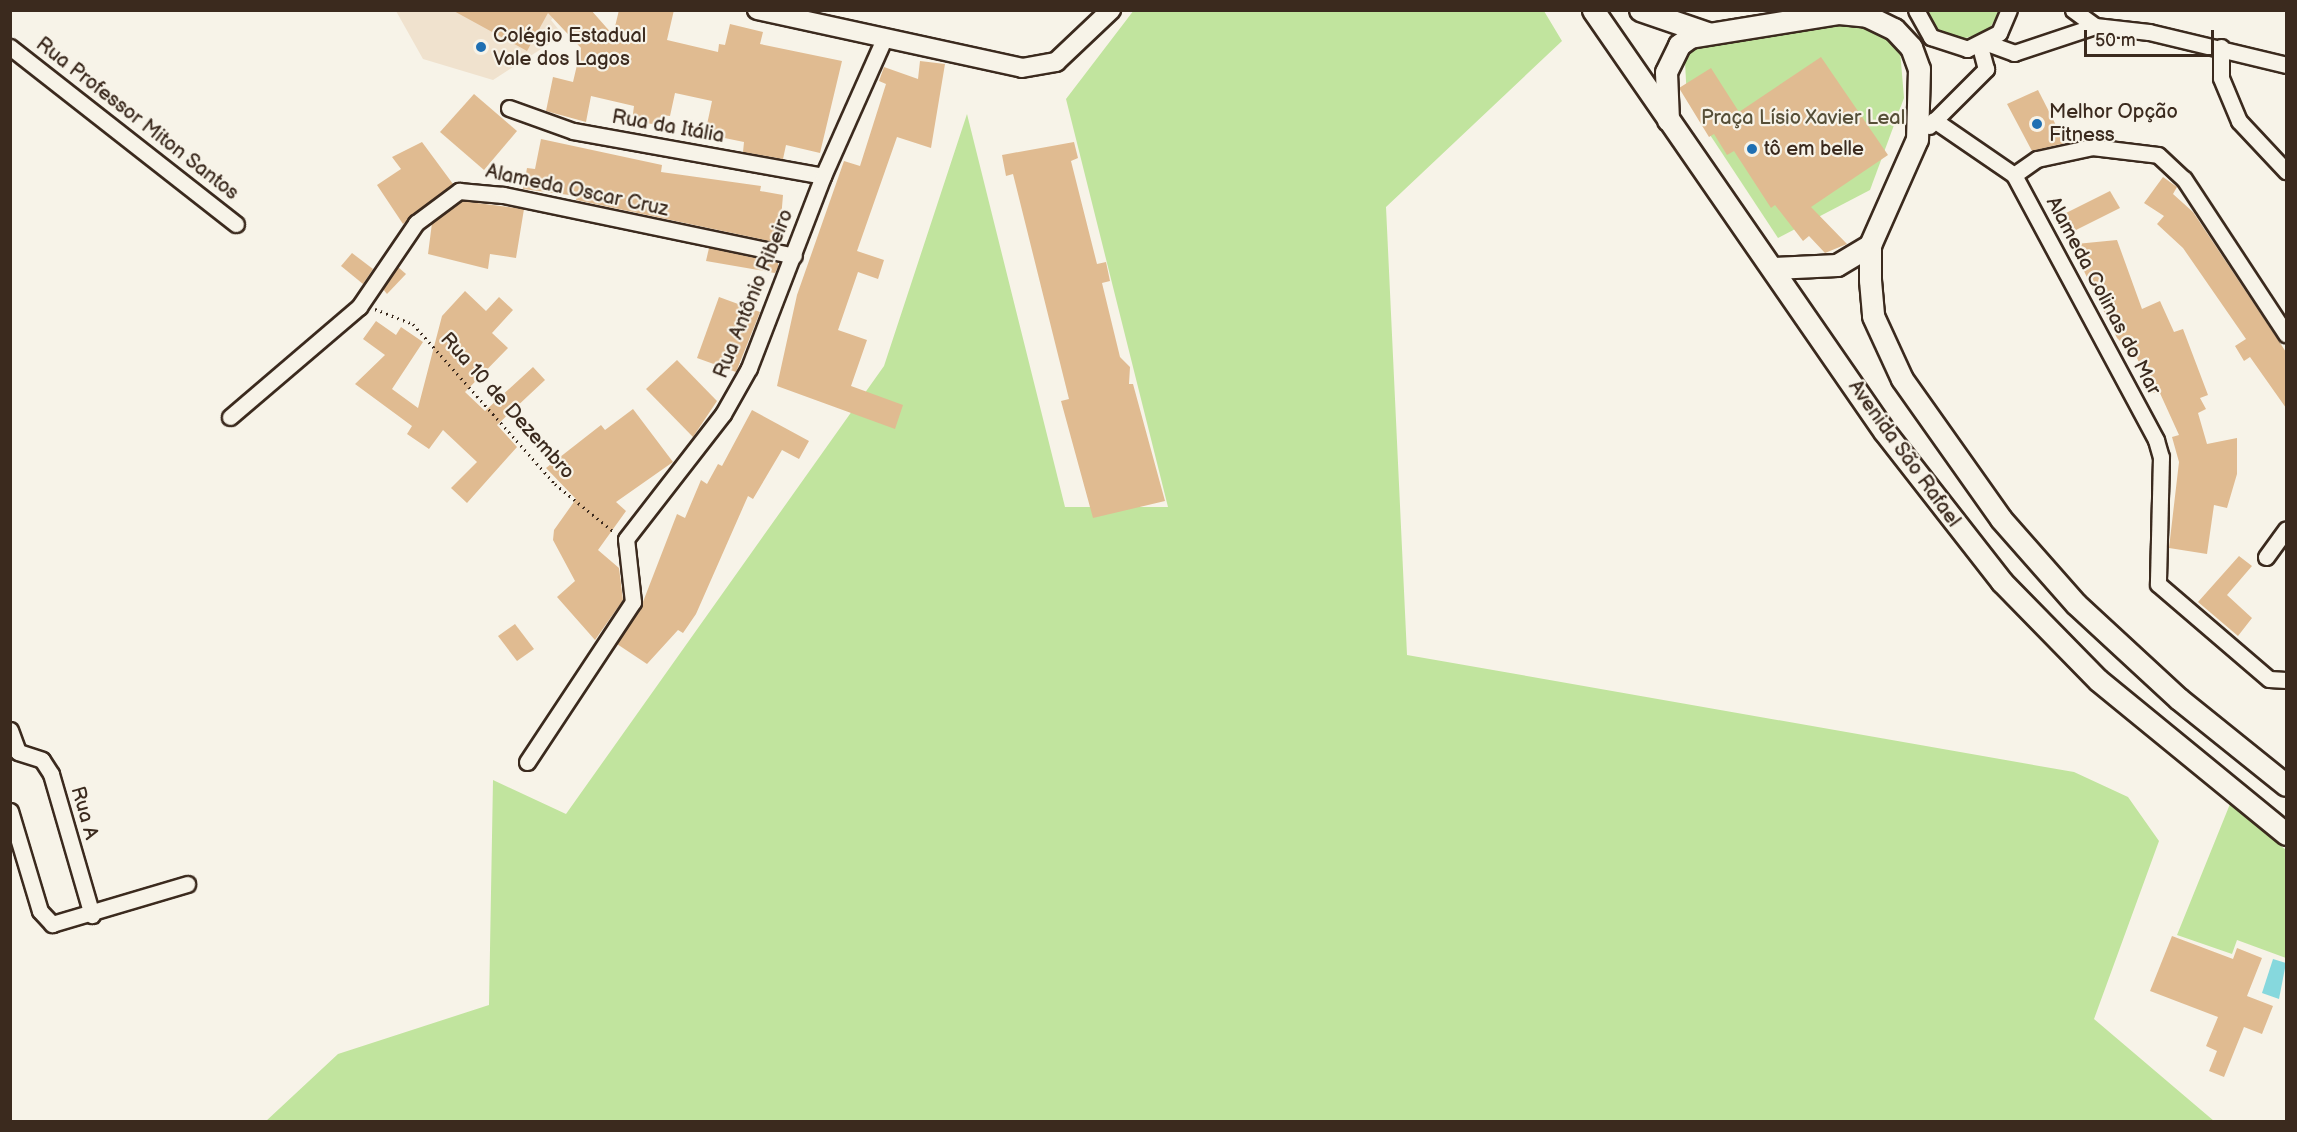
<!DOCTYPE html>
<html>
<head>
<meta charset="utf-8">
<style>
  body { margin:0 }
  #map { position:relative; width:2297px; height:1132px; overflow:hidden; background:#f7f3e8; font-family:"Balsamiq Sans",sans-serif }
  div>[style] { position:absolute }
  .built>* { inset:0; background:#f0e2ce }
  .green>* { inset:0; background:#c1e49e }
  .water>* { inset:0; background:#86d8dd }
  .building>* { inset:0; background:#e0bb91 }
  .path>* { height:3px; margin-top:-1.5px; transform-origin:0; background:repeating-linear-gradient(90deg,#3b2a1e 0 1.5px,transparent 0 6px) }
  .roads { filter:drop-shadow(2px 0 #3b2a1e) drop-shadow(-2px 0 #3b2a1e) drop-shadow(0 2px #3b2a1e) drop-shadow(0 -2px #3b2a1e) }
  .minor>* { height:15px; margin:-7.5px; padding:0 7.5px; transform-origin:7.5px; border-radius:7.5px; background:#f7f3e8 }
  .tertiary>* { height:18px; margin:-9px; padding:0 9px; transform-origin:9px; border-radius:9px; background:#f7f3e8 }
  .secondary>* { height:21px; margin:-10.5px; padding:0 10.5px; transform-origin:10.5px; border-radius:10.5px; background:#f7f3e8 }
  .dots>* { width:16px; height:16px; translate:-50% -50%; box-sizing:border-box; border:3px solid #f7f3e8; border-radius:50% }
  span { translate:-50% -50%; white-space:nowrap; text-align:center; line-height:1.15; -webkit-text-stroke:4.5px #f7f3e8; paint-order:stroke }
  .poi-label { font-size:20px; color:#3b2a1e }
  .left { translate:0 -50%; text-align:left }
  .park-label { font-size:20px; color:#564f38 }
  .street-label { font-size:20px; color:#3b2a1e }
  .frame { position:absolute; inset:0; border:12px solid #3b2a1e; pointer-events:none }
  .scale { position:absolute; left:2084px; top:30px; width:130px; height:27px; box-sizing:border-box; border:3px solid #3b2a1e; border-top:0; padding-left:8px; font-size:18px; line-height:21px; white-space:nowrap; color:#3b2a1e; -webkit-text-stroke:4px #f7f3e8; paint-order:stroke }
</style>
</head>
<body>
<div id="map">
  <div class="built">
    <i style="clip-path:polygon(396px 11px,559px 11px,551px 20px,563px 35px,493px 80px,423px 59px)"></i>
  </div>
  <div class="green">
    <i style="clip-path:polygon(1134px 10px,1544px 11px,1562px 41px,1386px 207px,1407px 655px,2074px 772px,2128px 797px,2159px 841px,2094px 1019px,2214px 1121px,265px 1122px,338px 1054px,489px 1005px,493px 780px,566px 814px,884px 366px,967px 114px,1065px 507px,1168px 507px,1066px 99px)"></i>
    <i style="clip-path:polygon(1926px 11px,2000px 11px,1988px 31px,1959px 40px,1940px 33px)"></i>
    <i style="clip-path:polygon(1842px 23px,1879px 28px,1900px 50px,1904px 98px,1870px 190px,1778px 238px,1687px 100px,1685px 62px,1695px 44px)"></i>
    <i style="clip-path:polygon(2230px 804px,2286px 850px,2286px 958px,2237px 940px,2232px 954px,2177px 935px)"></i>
  </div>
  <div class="water">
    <i style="clip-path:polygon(2273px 959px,2286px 963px,2279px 999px,2262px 993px)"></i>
  </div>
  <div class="building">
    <i style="clip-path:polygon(452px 10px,591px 10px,613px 35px,619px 10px,674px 10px,667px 40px,718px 52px,719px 44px,725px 45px,730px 24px,763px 32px,760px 44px,842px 61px,820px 153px,786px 145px,783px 159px,743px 152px,744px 142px,705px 134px,712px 101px,675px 93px,670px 116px,661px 115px,659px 125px,632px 121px,634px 106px,591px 96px,586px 122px,546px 111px,553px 77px,573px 82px,581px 48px,548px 13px,527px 51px)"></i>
    <i style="clip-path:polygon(1821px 57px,1888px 155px,1811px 207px,1847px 244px,1825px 253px,1809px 236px,1803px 241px,1775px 205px,1771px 208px,1734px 151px,1727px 155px,1714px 134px,1709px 137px,1679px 88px,1711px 68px,1739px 112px)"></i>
    <i style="clip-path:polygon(920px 61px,945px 64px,931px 148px,897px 137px,857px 251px,884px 260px,878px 279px,858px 272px,838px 330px,867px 340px,851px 386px,903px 405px,895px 429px,777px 386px,797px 295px,844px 161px,860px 166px,886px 84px,879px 81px,884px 67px,918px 79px)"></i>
    <i style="clip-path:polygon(2038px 90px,2065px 143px,2032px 151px,2007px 104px)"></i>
    <i style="clip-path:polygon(474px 94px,517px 131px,484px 170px,440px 132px)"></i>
    <i style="clip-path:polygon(541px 139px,662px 165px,661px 172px,761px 186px,760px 191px,783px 195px,779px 243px,576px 200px,577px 196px,523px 189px,527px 168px,535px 169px)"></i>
    <i style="clip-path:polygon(422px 142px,453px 184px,403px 224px,377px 185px,401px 169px,392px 157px)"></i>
    <i style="clip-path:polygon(1074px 142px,1078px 158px,1071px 161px,1097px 264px,1106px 262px,1110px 281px,1102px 283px,1120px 357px,1130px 367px,1129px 384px,1133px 384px,1165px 501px,1093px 518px,1061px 401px,1069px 399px,1013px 174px,1006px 176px,1002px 155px)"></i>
    <i style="clip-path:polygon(2163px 177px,2177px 187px,2173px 194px,2193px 212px,2286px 352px,2286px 408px,2250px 357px,2244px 361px,2235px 346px,2246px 339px,2183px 248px,2157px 224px,2164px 216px,2144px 203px)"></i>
    <i style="clip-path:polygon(2110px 191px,2120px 208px,2074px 231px,2064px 214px)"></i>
    <i style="clip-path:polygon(462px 201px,524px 209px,516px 258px,490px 254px,488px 269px,428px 254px,432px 223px)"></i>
    <i style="clip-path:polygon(2117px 240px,2142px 309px,2160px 301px,2174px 332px,2183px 329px,2208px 395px,2200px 398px,2206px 409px,2198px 413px,2207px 444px,2237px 438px,2237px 474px,2227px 508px,2214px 505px,2207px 554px,2169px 548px,2179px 462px,2172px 437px,2179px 435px,2159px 391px,2153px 393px,2137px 358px,2117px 338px,2078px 259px,2076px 244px)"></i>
    <i style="clip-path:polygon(709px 248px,778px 263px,778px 267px,775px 273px,706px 261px)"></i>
    <i style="clip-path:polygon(352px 253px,373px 269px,363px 284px,341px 266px)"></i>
    <i style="clip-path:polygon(398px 267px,406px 274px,387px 294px,383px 289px)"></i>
    <i style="clip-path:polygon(465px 291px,486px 311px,499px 297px,513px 310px,492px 333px,508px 348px,465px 392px,485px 411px,533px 367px,545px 380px,497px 425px,517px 447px,467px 503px,451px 488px,477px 462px,443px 430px,429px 449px,407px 434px,412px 426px,355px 384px,385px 355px,363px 339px,376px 321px,396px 335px,401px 327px,423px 342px,392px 389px,418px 408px,442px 316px)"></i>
    <i style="clip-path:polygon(719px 297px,760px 312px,736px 372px,697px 358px)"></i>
    <i style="clip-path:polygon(677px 360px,717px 401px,693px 437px,646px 389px)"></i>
    <i style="clip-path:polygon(633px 409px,673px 462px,616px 502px,626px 511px,598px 550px,619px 568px,623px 600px,595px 640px,557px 597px,575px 581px,553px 540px,554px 530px,576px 499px,546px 468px,601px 425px,605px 430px)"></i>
    <i style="clip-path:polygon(752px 410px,809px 441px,799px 459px,782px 450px,753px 499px,748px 496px,696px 614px,683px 633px,678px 630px,647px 664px,617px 644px,641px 607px,677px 514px,685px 518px,701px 480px,707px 484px,718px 464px,722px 466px)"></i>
    <i style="clip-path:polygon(2239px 556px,2252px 566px,2227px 595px,2252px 618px,2238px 636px,2198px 602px)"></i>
    <i style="clip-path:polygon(515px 624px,534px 649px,517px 661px,498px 636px)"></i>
    <i style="clip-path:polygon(2172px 936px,2233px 959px,2237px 948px,2262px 958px,2247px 996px,2273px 1006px,2262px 1034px,2244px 1027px,2224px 1077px,2209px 1071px,2217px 1051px,2206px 1046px,2218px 1017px,2150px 991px)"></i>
  </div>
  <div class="path">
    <i style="left:375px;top:309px;width:41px;rotate:21.5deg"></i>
    <i style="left:413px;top:324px;width:214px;rotate:48.4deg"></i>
    <i style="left:555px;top:484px;width:76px;rotate:39.1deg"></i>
  </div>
  <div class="roads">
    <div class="minor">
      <i style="left:1916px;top:10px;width:31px;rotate:61deg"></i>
      <i style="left:1931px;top:37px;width:38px;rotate:18deg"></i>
      <i style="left:1967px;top:49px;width:36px;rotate:-27deg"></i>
      <i style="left:1999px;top:33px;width:25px;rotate:-67deg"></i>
      <i style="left:2073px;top:10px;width:27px;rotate:36deg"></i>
      <i style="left:1987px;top:43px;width:29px;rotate:20deg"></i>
      <i style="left:2014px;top:53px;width:85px;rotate:-18.4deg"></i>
      <i style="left:2095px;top:26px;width:54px;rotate:6.3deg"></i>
      <i style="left:2149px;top:32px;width:141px;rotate:13.5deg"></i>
      <i style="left:10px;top:47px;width:287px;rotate:38.1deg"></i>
      <i style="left:2221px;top:47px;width:31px;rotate:90deg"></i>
      <i style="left:2221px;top:78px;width:47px;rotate:67.3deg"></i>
      <i style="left:2239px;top:121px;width:69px;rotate:46.8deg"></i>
      <i style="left:509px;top:108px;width:68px;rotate:19.8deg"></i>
      <i style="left:573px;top:131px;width:254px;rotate:10.2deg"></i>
      <i style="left:1934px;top:120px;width:97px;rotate:34.5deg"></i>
      <i style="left:2014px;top:175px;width:301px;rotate:61.8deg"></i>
      <i style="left:2156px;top:440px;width:18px;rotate:74deg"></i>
      <i style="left:2161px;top:457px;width:127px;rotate:91.4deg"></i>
      <i style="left:2158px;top:584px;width:146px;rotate:40.6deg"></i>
      <i style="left:2269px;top:679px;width:17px;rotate:3deg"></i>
      <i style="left:1929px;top:126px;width:81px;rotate:-45deg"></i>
      <i style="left:1986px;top:69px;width:24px;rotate:-105deg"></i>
      <i style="left:2014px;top:175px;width:28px;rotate:-35deg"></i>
      <i style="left:2037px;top:159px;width:56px;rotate:-12.3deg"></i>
      <i style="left:2092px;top:147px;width:66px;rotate:6.9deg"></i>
      <i style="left:2158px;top:155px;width:35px;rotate:43deg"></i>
      <i style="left:2184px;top:179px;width:186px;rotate:56.7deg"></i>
      <i style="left:230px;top:417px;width:170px;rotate:-40.5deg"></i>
      <i style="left:359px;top:307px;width:102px;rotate:-55.8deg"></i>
      <i style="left:416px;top:223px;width:54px;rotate:-36.7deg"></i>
      <i style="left:459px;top:191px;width:44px;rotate:5.2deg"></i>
      <i style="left:503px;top:195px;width:297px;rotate:11.8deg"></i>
      <i style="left:2266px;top:557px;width:34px;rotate:-54deg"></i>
      <i style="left:10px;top:730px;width:23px;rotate:70deg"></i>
      <i style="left:18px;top:752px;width:25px;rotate:18deg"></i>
      <i style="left:42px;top:760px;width:17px;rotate:57deg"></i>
      <i style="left:51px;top:774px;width:147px;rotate:73.8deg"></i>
      <i style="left:527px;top:762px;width:192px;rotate:-56.5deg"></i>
      <i style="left:633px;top:602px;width:63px;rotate:-96.3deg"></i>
      <i style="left:626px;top:539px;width:158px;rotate:-52.2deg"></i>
      <i style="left:723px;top:414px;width:53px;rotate:-60.5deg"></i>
      <i style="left:749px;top:368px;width:206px;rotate:-68.9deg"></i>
      <i style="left:823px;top:176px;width:150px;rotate:-66deg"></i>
      <i style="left:10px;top:811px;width:104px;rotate:73.3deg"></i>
      <i style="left:40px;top:911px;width:18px;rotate:47deg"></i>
      <i style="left:52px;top:924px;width:141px;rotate:-16.5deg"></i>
    </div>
    <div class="tertiary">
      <i style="left:757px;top:10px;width:271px;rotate:12.3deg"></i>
      <i style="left:1022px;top:68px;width:35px;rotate:-10deg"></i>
      <i style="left:1056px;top:62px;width:76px;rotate:-43.4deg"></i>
    </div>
    <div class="secondary">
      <i style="left:1593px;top:10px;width:512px;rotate:55.35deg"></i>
      <i style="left:1884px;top:431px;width:192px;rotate:52deg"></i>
      <i style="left:2002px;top:582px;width:137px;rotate:45.6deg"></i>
      <i style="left:2098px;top:680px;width:243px;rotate:39.3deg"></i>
      <i style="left:1640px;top:10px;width:71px;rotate:18.9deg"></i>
      <i style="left:1668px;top:120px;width:48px;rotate:-92.4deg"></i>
      <i style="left:1666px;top:72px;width:30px;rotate:-64deg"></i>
      <i style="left:1679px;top:45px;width:14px;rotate:-36deg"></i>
      <i style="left:1690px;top:37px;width:151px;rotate:-9.2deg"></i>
      <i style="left:1839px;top:13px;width:28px;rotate:6deg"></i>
      <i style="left:1867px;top:16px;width:30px;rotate:26deg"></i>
      <i style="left:1894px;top:29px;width:25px;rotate:47deg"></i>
      <i style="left:1911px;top:47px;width:23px;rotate:70deg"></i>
      <i style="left:1919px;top:69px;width:70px;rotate:91.6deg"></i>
      <i style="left:1917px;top:139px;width:116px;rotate:113.9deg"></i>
      <i style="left:1870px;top:245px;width:35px;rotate:90deg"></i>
      <i style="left:1870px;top:280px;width:36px;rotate:85deg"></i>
      <i style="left:1873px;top:316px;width:69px;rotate:65.3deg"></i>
      <i style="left:1902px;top:379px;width:171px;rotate:54.7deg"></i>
      <i style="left:2001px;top:519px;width:113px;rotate:48.6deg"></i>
      <i style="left:2076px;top:604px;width:140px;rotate:42.7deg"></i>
      <i style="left:2179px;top:699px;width:137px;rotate:38.8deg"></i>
      <i style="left:1774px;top:268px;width:63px;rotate:-2.7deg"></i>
      <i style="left:1837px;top:265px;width:39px;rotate:-31deg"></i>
    </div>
  </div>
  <div class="dots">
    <i style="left:481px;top:47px;background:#1f6fb2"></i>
    <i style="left:2037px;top:124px;background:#1f6fb2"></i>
    <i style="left:1752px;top:149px;background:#1f6fb2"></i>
  </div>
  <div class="poi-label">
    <span class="left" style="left:493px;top:48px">Colégio Estadual<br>Vale dos Lagos</span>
    <span class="left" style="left:2049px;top:124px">Melhor Opção<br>Fitness</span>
    <span class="left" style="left:1764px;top:149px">tô em belle</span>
  </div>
  <div class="park-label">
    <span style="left:1803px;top:118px">Praça Lísio Xavier Leal</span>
  </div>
  <div class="street-label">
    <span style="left:137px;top:119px;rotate:38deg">Rua Professor Miton Santos</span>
    <span style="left:668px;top:127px;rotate:10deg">Rua da Itália</span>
    <span style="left:577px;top:191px;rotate:12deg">Alameda Oscar Cruz</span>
    <span style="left:754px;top:294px;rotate:-68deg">Rua Antônio Ribeiro</span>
    <span style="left:2103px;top:296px;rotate:62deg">Alameda Colinas do Mar</span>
    <span style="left:507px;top:406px;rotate:48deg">Rua 10 de Dezembro</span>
    <span style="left:1904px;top:454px;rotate:54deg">Avenida São Rafael</span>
    <span style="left:84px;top:813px;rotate:74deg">Rua A</span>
  </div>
  <div class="frame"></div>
  <div class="scale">50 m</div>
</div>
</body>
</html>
